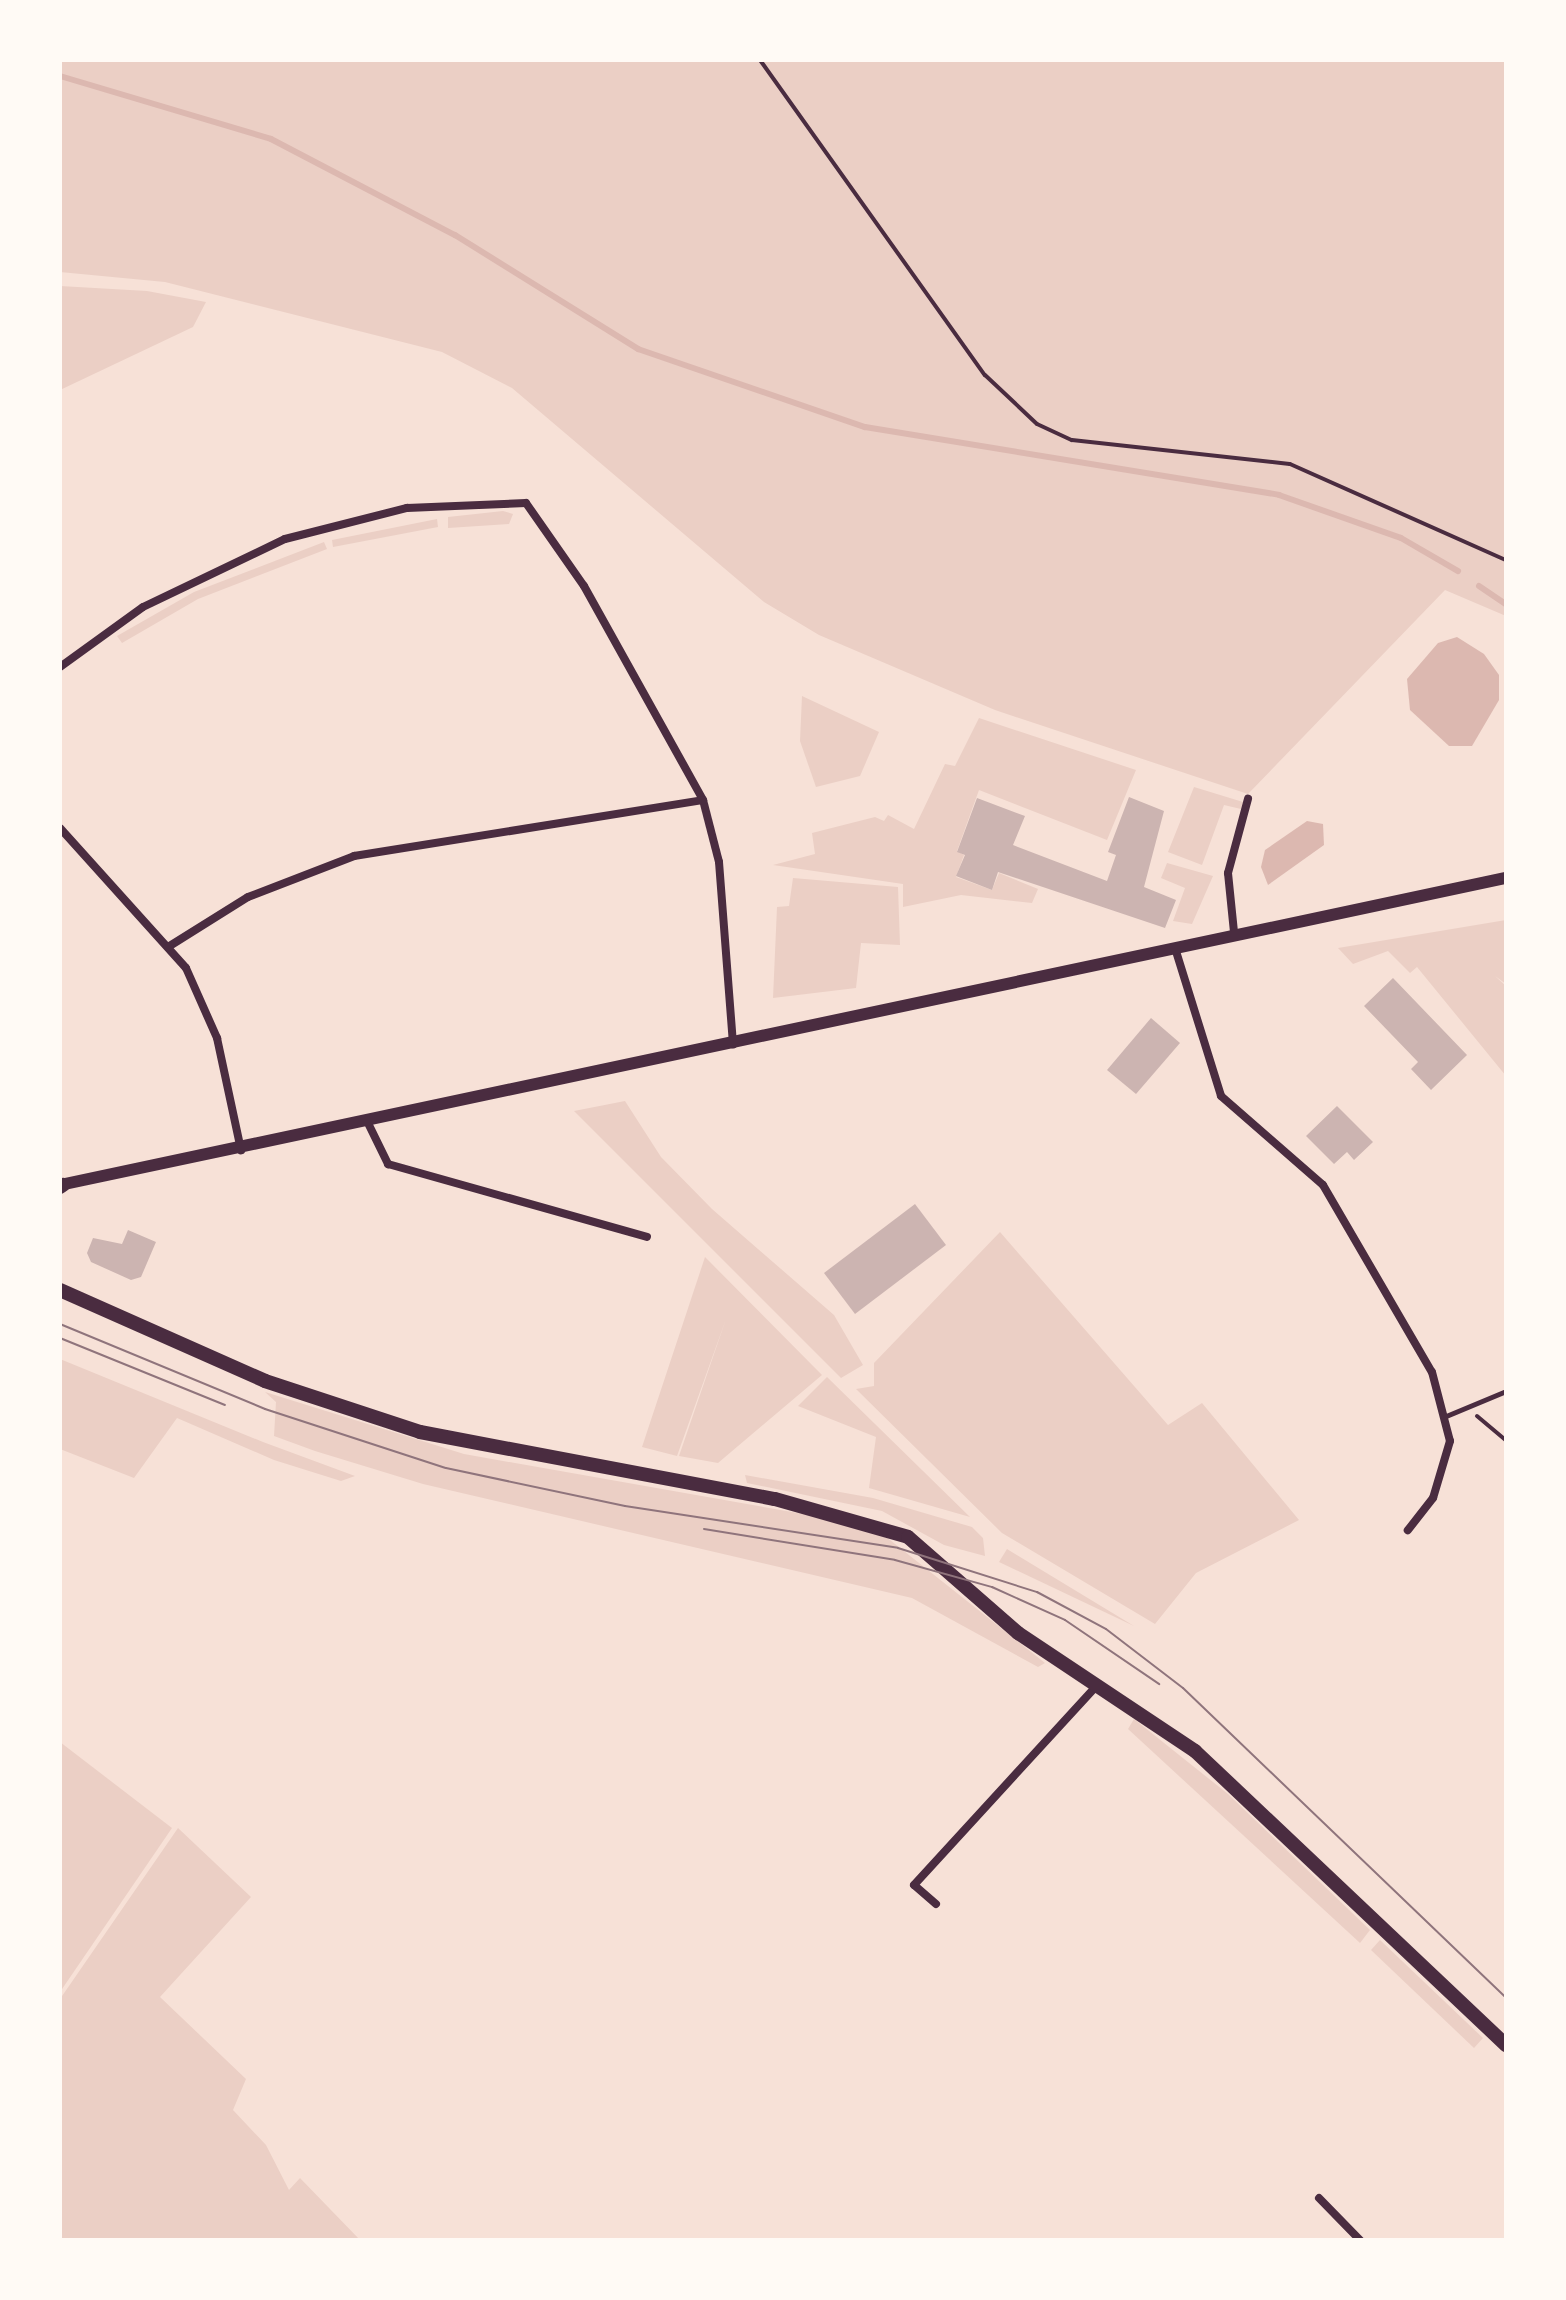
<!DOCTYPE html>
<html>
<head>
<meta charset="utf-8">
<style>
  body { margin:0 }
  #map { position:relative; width:1566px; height:2300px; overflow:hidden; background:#f7e1d7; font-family:Signika,sans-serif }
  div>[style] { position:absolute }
  .green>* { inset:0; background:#ebcfc5 }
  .water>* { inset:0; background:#dcb8b0 }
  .stream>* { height:6px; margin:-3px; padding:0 3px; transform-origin:3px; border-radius:3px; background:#dcb8b0 }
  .building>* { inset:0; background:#ccb4b1 }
  .path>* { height:4px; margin:-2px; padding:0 2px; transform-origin:2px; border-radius:2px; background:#4a2c40 }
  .service>* { height:5px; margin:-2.5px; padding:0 2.5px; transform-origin:2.5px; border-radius:2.5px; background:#4a2c40 }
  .minor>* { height:8px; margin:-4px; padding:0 4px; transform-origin:4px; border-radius:4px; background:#4a2c40 }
  .tertiary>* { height:12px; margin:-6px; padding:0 6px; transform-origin:6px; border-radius:6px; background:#4a2c40 }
  .secondary>* { height:14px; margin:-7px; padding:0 7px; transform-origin:7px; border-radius:7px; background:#4a2c40 }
  .tram>* { height:2px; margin:-1px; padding:0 1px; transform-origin:1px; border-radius:1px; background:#8f747c }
  span { translate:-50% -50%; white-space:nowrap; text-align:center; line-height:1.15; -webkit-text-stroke:7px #fffaf5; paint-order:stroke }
  .frame { position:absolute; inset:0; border:62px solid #fffaf5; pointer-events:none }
</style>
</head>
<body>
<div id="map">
  <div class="green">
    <i style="clip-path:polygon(60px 60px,1506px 60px,1506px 616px,1445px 590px,1248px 794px,995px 710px,819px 635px,764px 602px,512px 388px,442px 352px,165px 282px,60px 272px)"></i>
    <i style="clip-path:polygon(60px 286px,147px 291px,206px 302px,193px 327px,60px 390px)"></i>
    <i style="clip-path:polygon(503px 511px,513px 514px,509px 524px,448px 528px,448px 517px)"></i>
    <i style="clip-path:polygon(437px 519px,438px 527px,333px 547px,332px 540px)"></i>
    <i style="clip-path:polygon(324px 542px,327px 549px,198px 599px,122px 643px,117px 636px,194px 592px)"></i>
    <i style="clip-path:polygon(802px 696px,879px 732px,860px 776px,816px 787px,800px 741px)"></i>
    <i style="clip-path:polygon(979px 718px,1136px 770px,1107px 840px,979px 790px,957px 851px,964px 855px,956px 877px,992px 890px,999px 873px,1038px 889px,1032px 903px,961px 895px,903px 907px,903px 884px,773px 865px,815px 854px,812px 833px,875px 817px,884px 821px,888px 815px,914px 829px,945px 764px,955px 766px)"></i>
    <i style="clip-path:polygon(1194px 787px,1243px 802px,1241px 809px,1224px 805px,1202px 865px,1168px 852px)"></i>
    <i style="clip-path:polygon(1167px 863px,1213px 876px,1192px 924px,1173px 921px,1185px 888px,1161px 878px)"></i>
    <i style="clip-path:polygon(793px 878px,898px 887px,900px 945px,861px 943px,856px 988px,773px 998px,777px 907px,789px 906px)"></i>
    <i style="clip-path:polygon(1506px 920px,1506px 984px,1495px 976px,1506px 986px,1506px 1076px,1417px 967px,1410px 973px,1388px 951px,1353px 964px,1338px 948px)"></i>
    <i style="clip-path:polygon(625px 1101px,661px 1157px,712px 1209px,834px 1315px,863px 1365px,841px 1378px,574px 1111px)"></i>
    <i style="clip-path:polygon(1000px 1232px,1168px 1425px,1202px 1403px,1299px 1520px,1196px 1573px,1155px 1624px,1002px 1533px,856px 1389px,874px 1386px,874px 1363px)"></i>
    <i style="clip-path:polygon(705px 1257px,822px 1375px,718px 1463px,679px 1456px,726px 1319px,677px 1456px,642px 1447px)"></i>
    <i style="clip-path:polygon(60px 1359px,263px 1442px,355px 1476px,341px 1481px,274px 1460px,177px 1418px,134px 1478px,60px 1449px)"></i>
    <i style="clip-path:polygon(827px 1377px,970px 1517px,869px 1488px,876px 1437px,798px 1406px)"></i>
    <i style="clip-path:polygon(265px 1392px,464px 1454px,826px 1518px,885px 1536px,1045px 1663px,1038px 1667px,912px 1598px,423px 1484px,315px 1451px,274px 1436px,276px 1402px)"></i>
    <i style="clip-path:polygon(745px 1475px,873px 1498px,972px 1527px,983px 1538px,985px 1556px,944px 1545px,882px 1511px,747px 1483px)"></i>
    <i style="clip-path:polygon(1007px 1549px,1134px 1626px,999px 1562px)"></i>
    <i style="clip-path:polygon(1134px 1719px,1228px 1794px,1370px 1930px,1360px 1943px,1128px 1729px)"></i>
    <i style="clip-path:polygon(60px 1742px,172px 1828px,60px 1992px)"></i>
    <i style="clip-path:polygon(178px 1828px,251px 1897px,160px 1997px,246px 2079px,233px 2110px,266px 2145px,289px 2190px,300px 2178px,360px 2240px,60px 2240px,60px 1999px)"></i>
    <i style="clip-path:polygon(1380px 1940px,1483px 2038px,1474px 2048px,1371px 1950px)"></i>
  </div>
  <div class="water">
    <i style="clip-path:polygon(1457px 637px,1484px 654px,1499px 675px,1499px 700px,1472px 746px,1449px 746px,1410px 710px,1407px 679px,1438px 643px)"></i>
    <i style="clip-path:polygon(1307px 821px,1323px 824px,1324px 845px,1268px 885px,1261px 867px,1265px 850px)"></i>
  </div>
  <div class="stream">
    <i style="left:60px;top:76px;width:220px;rotate:16.6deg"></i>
    <i style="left:271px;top:139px;width:208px;rotate:27.6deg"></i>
    <i style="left:455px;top:235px;width:216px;rotate:31.9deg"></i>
    <i style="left:638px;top:349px;width:240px;rotate:19deg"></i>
    <i style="left:865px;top:427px;width:420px;rotate:9.3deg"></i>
    <i style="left:1279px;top:495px;width:129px;rotate:19.4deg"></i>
    <i style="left:1401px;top:538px;width:66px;rotate:30.1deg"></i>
    <i style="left:1479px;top:586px;width:32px;rotate:34deg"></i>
  </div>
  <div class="building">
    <i style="clip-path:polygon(1129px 797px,1164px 811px,1144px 887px,1176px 900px,1165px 928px,998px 872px,992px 890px,956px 876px,965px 855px,957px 852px,977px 798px,1025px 816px,1013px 845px,1107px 881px,1116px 855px,1108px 852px)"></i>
    <i style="clip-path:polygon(1393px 978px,1467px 1055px,1431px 1090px,1411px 1069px,1418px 1062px,1364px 1006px)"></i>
    <i style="clip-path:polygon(1151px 1018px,1180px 1043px,1136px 1094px,1107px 1070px)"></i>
    <i style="clip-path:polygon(1337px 1106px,1373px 1142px,1354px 1160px,1347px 1152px,1334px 1164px,1306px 1136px)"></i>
    <i style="clip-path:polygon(915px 1204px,946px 1245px,855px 1314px,824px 1273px)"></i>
    <i style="clip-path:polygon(128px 1230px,156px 1242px,141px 1277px,131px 1280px,91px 1262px,87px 1253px,93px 1238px,122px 1244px)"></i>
  </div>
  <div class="path">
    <i style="left:760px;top:60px;width:387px;rotate:54.5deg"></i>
    <i style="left:985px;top:375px;width:71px;rotate:43.3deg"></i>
    <i style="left:1037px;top:424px;width:38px;rotate:25deg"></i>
    <i style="left:1072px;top:440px;width:219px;rotate:6.3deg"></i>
    <i style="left:1290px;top:464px;width:236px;rotate:24deg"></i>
    <i style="left:1477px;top:1416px;width:38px;rotate:40deg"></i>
  </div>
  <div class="service">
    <i style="left:1446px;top:1416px;width:65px;rotate:-22.6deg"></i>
  </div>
  <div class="minor">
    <i style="left:60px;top:667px;width:102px;rotate:-35.9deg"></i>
    <i style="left:143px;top:607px;width:157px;rotate:-25.6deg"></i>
    <i style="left:285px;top:539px;width:126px;rotate:-14.3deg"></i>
    <i style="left:407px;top:508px;width:119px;rotate:-2.4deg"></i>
    <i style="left:526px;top:503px;width:101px;rotate:55.1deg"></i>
    <i style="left:584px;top:586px;width:245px;rotate:60.9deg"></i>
    <i style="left:703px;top:800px;width:64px;rotate:75.5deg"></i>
    <i style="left:719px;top:862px;width:183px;rotate:85.6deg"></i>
    <i style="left:60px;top:828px;width:188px;rotate:48deg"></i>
    <i style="left:186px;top:968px;width:77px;rotate:66.1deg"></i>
    <i style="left:217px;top:1038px;width:115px;rotate:77.9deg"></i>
    <i style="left:1234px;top:932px;width:59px;rotate:-95.8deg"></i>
    <i style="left:1228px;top:873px;width:77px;rotate:-74.9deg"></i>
    <i style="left:168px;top:947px;width:94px;rotate:-32deg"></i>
    <i style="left:248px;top:897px;width:114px;rotate:-21.1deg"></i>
    <i style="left:354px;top:856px;width:353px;rotate:-9.1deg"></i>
    <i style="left:1175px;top:948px;width:155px;rotate:72.7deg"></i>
    <i style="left:1221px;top:1096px;width:135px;rotate:41.1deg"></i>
    <i style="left:1323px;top:1185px;width:216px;rotate:59.8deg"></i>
    <i style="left:1432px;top:1372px;width:71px;rotate:75.4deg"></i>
    <i style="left:1450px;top:1441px;width:59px;rotate:106.6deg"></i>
    <i style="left:1433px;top:1498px;width:41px;rotate:128deg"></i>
    <i style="left:368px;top:1123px;width:46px;rotate:64deg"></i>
    <i style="left:388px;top:1164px;width:269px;rotate:15.7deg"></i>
    <i style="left:936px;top:1904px;width:29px;rotate:-139deg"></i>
    <i style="left:914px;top:1885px;width:271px;rotate:-47.5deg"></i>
    <i style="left:1319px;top:2198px;width:59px;rotate:45.7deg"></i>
  </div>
  <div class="tertiary">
    <i style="left:60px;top:1185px;width:1478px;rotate:-11.99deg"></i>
  </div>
  <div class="secondary">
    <i style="left:60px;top:1187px;width:4px;rotate:-34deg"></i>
    <i style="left:60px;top:1290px;width:224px;rotate:23.9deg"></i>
    <i style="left:265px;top:1381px;width:163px;rotate:18.2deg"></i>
    <i style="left:420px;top:1432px;width:361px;rotate:10.7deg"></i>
    <i style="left:775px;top:1499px;width:138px;rotate:15.9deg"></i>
    <i style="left:908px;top:1537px;width:146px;rotate:41.1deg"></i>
    <i style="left:1018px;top:1633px;width:213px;rotate:33.7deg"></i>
    <i style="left:1195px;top:1751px;width:428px;rotate:43.4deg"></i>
  </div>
  <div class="tram">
    <i style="left:60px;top:1324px;width:222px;rotate:22.5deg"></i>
    <i style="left:265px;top:1409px;width:190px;rotate:18.1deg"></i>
    <i style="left:446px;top:1468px;width:183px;rotate:12deg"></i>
    <i style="left:625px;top:1506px;width:276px;rotate:8.7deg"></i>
    <i style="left:898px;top:1548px;width:146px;rotate:17.6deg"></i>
    <i style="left:1037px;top:1592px;width:78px;rotate:28.2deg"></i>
    <i style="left:1106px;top:1629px;width:97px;rotate:37.5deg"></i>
    <i style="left:1183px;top:1688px;width:448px;rotate:43.8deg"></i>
    <i style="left:60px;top:1338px;width:178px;rotate:22.1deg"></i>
    <i style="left:704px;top:1529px;width:193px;rotate:9.2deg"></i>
    <i style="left:895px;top:1560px;width:101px;rotate:15.6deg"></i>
    <i style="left:992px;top:1587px;width:80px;rotate:24.3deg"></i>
    <i style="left:1065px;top:1620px;width:114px;rotate:34.2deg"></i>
  </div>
  <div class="frame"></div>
</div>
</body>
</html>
